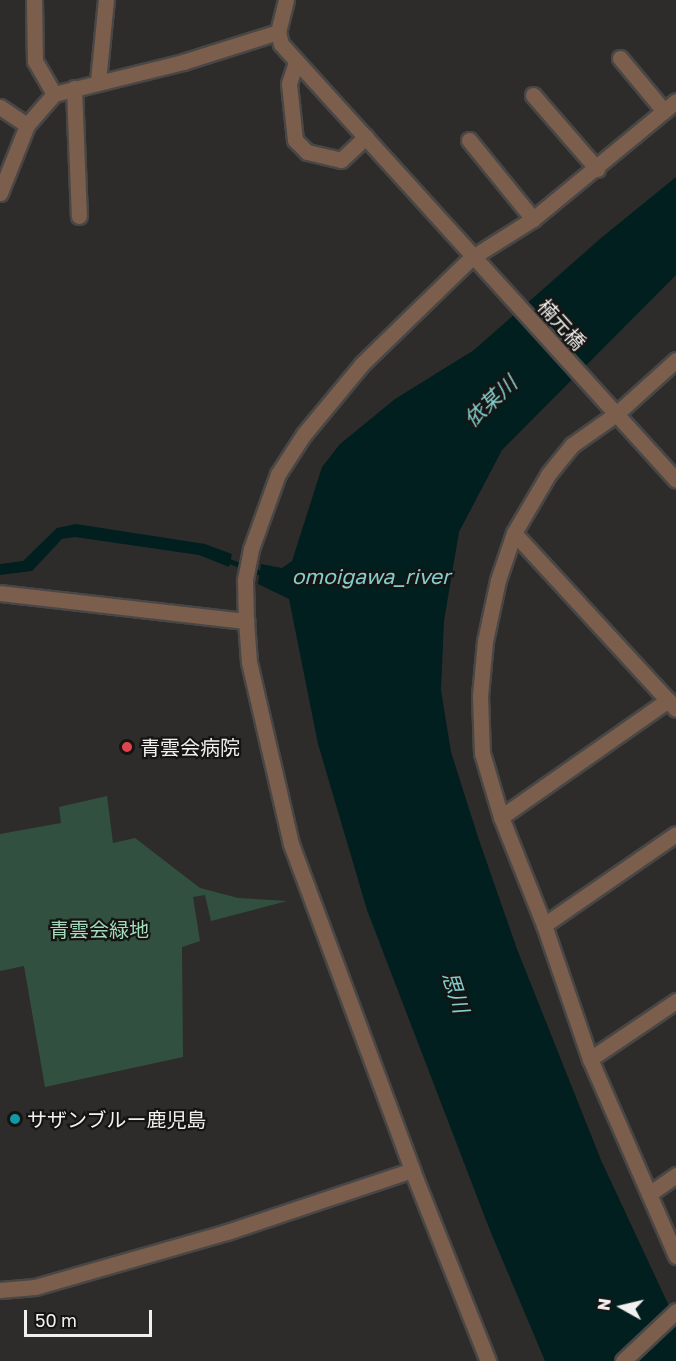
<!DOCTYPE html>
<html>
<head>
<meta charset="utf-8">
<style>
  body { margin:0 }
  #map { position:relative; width:676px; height:1361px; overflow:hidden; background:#2e2c2a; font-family:"Golos Text","Noto Sans JP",sans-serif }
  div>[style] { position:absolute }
  .green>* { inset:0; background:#325040 }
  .water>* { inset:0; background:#011f1f }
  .stream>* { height:5px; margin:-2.5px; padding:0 2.5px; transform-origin:2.5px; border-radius:2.5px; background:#011f1f }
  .roads { filter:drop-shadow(2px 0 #494746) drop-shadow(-2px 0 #494746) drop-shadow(0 2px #494746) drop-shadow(0 -2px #494746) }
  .minor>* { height:15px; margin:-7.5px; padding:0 7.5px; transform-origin:7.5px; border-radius:7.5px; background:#7c5e4d }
  .tertiary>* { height:15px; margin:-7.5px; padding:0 7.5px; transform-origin:7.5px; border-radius:7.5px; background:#7c5e4d }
  .dots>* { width:16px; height:16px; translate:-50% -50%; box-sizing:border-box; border:3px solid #161413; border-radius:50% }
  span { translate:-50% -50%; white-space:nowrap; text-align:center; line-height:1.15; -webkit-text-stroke:4.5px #161413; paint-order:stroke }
  .street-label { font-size:20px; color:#f2f0ef }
  .poi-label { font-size:20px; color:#f2f0ef }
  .left { translate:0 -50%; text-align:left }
  .park-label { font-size:20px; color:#a0dab9 }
  .water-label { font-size:21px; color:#82cecd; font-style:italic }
  .north { position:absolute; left:592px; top:1277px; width:60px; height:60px; -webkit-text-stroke:4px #161413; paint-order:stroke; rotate:278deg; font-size:16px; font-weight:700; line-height:24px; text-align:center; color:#f2f0ef }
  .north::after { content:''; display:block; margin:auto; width:21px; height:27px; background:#f2f0ef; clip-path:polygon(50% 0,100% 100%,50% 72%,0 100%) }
  .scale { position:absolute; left:24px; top:1310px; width:128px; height:27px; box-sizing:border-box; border:3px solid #f2f0ef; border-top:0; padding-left:8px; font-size:18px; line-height:21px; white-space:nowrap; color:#f2f0ef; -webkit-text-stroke:4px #161413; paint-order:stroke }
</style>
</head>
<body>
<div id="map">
  <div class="green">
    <i style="clip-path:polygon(107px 796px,113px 843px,135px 838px,200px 888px,238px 898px,287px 901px,211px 921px,205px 895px,193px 897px,200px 941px,182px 947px,183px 1057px,45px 1087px,24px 966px,0 971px,0 834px,61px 823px,59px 807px)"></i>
  </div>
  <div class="water">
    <i style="clip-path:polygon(676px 177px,676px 275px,502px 450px,459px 532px,444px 621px,441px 690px,451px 752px,479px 840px,517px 949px,601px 1160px,676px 1321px,676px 1361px,545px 1361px,489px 1228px,367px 910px,318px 744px,289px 599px,258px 584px,261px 564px,282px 568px,292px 561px,322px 467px,340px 444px,395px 399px,474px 350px,601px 238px)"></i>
    <i style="clip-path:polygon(76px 524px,205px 544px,232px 554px,229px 567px,199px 555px,75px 537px,62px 539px,32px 571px,0 575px,0 564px,23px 561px,57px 528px)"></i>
  </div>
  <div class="stream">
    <i style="left:224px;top:559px;width:45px;rotate:20.9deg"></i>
  </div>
  <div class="roads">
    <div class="minor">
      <i style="left:34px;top:0;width:61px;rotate:89.1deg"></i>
      <i style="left:35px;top:61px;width:38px;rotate:60deg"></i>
      <i style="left:620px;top:58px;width:69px;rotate:50.3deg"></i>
      <i style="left:296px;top:62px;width:23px;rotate:108deg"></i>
      <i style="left:289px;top:84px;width:56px;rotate:83.9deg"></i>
      <i style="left:295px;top:140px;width:17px;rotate:45deg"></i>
      <i style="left:307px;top:152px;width:35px;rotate:13deg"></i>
      <i style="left:341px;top:160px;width:34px;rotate:-43deg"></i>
      <i style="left:98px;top:81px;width:81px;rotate:-84.4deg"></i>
      <i style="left:74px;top:88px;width:128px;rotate:87.8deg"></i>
      <i style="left:533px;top:95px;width:98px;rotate:49.1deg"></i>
      <i style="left:0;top:107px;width:32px;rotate:34deg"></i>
      <i style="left:469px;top:140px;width:102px;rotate:51deg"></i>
      <i style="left:0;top:193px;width:73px;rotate:-68.3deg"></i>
      <i style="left:27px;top:125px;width:41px;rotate:-48.9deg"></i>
      <i style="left:54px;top:94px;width:133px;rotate:-13.9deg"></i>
      <i style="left:183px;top:62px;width:100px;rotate:-17.5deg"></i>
      <i style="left:471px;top:258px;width:73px;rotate:-32.2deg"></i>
      <i style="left:533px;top:219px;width:185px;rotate:-39.5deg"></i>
      <i style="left:676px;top:360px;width:81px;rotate:138deg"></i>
      <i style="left:616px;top:414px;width:54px;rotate:144.8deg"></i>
      <i style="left:572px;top:445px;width:38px;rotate:129deg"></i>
      <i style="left:548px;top:475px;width:67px;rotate:120.4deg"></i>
      <i style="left:514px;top:533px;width:50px;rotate:108.8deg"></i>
      <i style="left:498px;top:580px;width:62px;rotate:102deg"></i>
      <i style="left:485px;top:641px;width:55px;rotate:95.2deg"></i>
      <i style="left:480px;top:696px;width:57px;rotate:88deg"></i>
      <i style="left:482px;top:753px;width:67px;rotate:73.5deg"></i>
      <i style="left:501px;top:817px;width:116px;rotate:68.3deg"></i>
      <i style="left:544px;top:925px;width:142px;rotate:71.1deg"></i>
      <i style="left:590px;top:1059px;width:215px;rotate:66.4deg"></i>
      <i style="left:514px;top:533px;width:239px;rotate:47.4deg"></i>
      <i style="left:0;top:593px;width:248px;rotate:6.5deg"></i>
      <i style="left:501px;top:817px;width:204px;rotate:-35deg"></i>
      <i style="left:544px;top:925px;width:160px;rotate:-34.6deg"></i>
      <i style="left:590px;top:1059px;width:104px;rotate:-34deg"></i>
      <i style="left:649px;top:1194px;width:33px;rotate:-35deg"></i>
      <i style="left:623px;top:1361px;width:73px;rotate:-43.3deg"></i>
    </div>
    <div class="tertiary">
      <i style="left:286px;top:0;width:33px;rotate:104deg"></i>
      <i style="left:278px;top:32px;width:12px;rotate:76deg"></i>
      <i style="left:281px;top:44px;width:588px;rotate:47.82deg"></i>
      <i style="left:471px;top:258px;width:152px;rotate:135.8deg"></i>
      <i style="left:362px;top:364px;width:91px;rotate:129.6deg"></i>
      <i style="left:304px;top:434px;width:48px;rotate:123deg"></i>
      <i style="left:278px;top:474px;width:80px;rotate:109.8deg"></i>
      <i style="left:251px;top:549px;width:33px;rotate:101deg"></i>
      <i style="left:245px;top:581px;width:40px;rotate:88.6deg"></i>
      <i style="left:246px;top:621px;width:41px;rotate:85.8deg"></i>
      <i style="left:249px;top:662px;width:187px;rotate:77deg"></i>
      <i style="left:291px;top:844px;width:348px;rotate:69.6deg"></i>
      <i style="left:412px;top:1170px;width:206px;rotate:68.3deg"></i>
      <i style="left:0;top:1290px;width:35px;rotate:-5deg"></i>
      <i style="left:35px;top:1287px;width:200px;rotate:-16deg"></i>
      <i style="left:227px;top:1232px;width:195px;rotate:-18.5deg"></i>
    </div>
  </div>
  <div class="dots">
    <i style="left:127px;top:747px;background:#e0444e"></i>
    <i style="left:15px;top:1119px;background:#0f9aa8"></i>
  </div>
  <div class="street-label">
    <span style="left:562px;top:324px;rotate:48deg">楠元橋</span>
  </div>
  <div class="poi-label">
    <span class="left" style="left:140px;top:747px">青雲会病院</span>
    <span class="left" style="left:27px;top:1119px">サザンブルー鹿児島</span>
  </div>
  <div class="park-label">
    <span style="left:99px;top:929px">青雲会緑地</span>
  </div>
  <div class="water-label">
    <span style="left:490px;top:401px;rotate:-43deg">依某川</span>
    <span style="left:371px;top:576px">omoigawa_river</span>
    <span style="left:456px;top:992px;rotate:72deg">思川</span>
  </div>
  <div class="north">N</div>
  <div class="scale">50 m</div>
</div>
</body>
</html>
